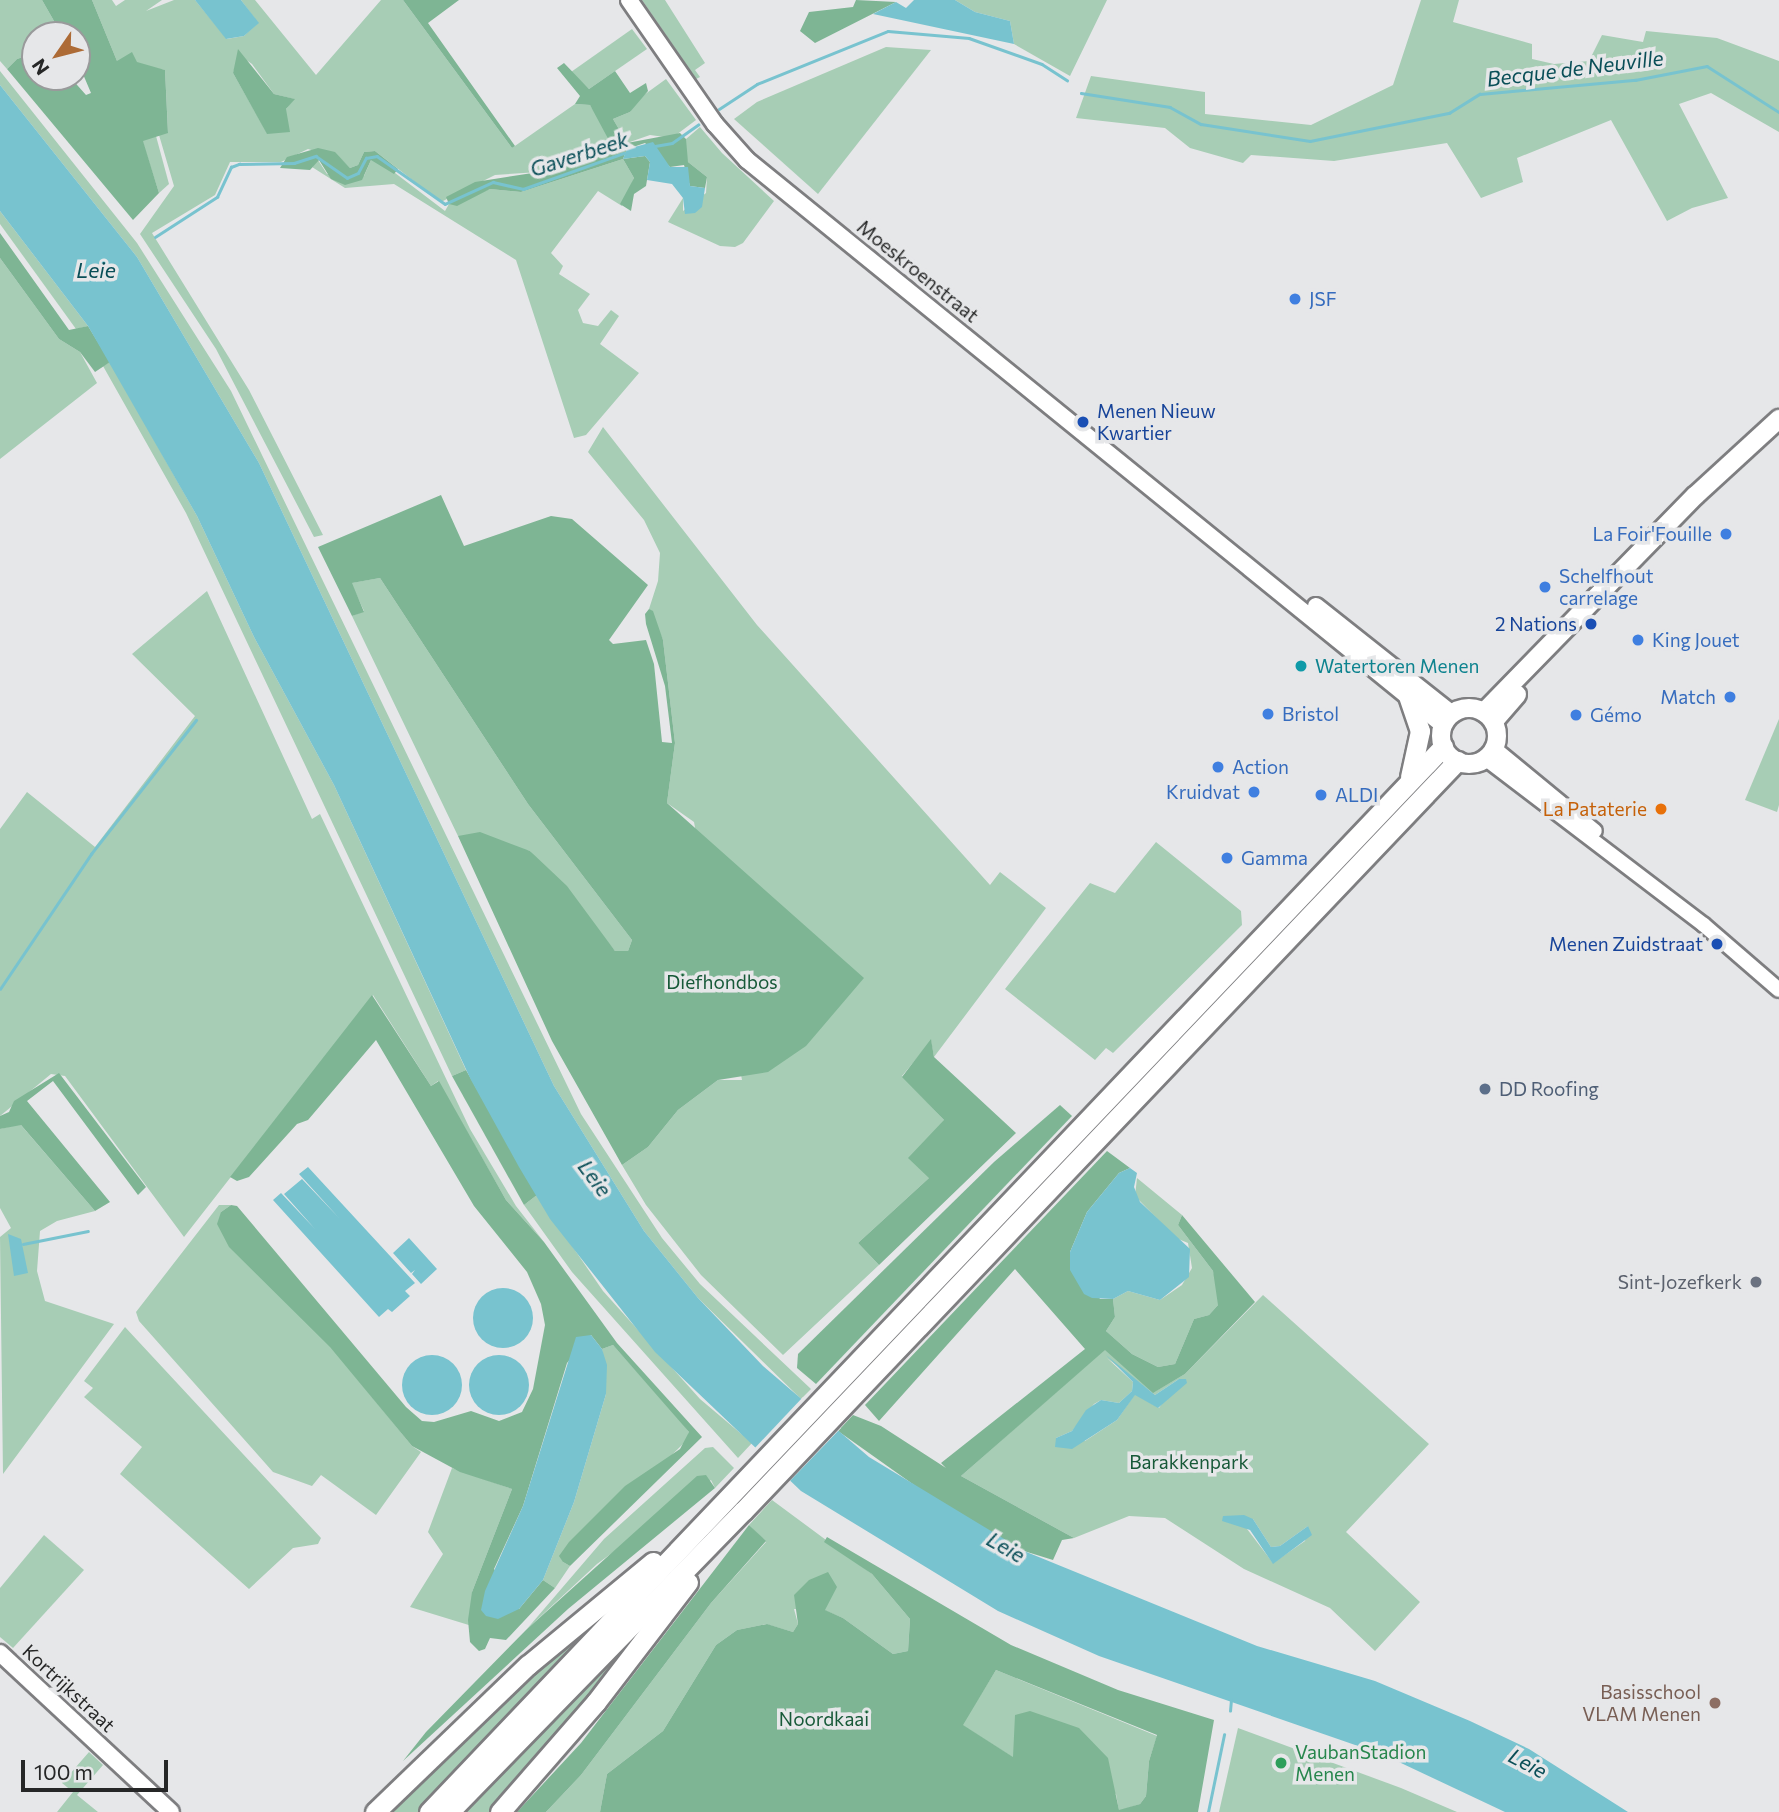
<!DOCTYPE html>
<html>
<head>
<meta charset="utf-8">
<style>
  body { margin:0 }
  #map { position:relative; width:1779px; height:1812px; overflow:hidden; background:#e6e7e9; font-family:Commissioner,sans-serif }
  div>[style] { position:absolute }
  .green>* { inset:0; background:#a7cdb5 }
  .forest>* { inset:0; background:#7eb594 }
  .water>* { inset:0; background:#78c3cf }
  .round { border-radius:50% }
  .pier>* { inset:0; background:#e6e7e9 }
  .stream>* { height:2.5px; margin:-1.25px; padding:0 1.25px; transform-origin:1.25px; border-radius:1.25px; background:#78c3cf }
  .roads { filter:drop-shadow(2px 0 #7e7e80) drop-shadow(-2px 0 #7e7e80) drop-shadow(0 2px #7e7e80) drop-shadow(0 -2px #7e7e80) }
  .tertiary>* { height:14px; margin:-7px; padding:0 7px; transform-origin:7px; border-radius:7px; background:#fff }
  .secondary>* { height:16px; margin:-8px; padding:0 8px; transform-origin:8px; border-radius:8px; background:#fff }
  .primary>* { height:18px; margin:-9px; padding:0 9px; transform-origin:9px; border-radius:9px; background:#fff }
  .primary>.ring { margin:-9px; padding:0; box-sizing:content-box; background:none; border:18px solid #fff; border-radius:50% }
  .trunk>* { height:19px; margin:-9.5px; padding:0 9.5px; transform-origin:9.5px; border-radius:9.5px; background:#fff }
  .dots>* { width:19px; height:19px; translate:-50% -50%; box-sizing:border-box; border:4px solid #e6e7e9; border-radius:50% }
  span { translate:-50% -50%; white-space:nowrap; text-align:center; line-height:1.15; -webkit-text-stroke:7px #e6e7e9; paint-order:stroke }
  .street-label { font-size:19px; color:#262727 }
  .shop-label { font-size:19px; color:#366cbe }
  .left { translate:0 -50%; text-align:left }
  .right { translate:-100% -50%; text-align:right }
  .transit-label { font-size:19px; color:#164399 }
  .culture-label { font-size:19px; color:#0d838f }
  .food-label { font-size:19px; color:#c56008 }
  .park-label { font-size:19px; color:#175938 }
  .service-label { font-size:19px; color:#4e5e75 }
  .worship-label { font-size:19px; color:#5b616d }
  .education-label { font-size:19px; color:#785e54 }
  .leisure-label { font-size:19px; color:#27864d }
  .water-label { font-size:21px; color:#094e57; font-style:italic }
  .north { position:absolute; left:21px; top:21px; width:70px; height:70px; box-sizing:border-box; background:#e6e7e9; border:2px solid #999a9b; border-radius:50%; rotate:235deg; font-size:19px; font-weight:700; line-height:28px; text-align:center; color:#262727 }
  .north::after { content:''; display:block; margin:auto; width:24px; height:32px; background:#ad6b36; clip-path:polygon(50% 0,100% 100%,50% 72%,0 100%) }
  .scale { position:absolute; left:21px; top:1760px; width:147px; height:32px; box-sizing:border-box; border:4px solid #262727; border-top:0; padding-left:9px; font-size:21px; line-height:24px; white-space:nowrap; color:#262727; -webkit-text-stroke:5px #e6e7e9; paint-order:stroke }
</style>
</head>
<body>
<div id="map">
  <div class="green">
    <i style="clip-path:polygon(0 0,42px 0,62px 35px,35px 35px,35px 53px,17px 59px,7px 69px,0 61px)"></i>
    <i style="clip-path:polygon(evenodd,92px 0,112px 0,116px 6px,125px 0,162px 0,146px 11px,174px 0,195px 0,227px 39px,244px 36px,258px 23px,241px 0,255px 0,316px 75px,381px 0,403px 0,512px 148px,575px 104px,590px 105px,609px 133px,613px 147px,539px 172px,495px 175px,441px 202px,375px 151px,364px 152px,358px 165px,350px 168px,341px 159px,308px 149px,281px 162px,230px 162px,215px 195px,152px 233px,249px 390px,323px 535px,314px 537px,216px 349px,140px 234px,174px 186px,159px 135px,168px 132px,165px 70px,117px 61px,92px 0,239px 55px,252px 64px,274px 94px,294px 99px,267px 133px,233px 73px,239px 55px)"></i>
    <i style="clip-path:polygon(642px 0,665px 0,705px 63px,695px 70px,700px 77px,696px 79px)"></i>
    <i style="clip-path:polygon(955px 0,1107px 0,1070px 76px,1014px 44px,1010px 21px,975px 12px)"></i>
    <i style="clip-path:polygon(1421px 0,1459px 0,1453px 22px,1532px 44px,1532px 59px,1554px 64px,1589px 61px,1602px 35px,1643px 42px,1646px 31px,1717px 38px,1779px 61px,1779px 132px,1711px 93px,1679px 104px,1728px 198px,1692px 208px,1667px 221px,1611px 120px,1517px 158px,1523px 182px,1481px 198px,1447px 143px,1334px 161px,1251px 155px,1243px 163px,1190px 148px,1165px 128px,1076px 118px,1091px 76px,1205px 92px,1205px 114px,1311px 125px,1393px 85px)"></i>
    <i style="clip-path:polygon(632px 29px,647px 49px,589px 89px,571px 72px)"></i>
    <i style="clip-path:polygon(886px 47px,931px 50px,818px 194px,734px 119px,757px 102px)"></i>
    <i style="clip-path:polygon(0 71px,137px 243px,231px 391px,581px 1114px,662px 1238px,700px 1284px,811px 1389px,801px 1399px,698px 1298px,644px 1231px,554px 1086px,259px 463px,137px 257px,0 85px)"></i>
    <i style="clip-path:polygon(666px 79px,696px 120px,672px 138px,650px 135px,627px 143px,613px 119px,630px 112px,637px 100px)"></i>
    <i style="clip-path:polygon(700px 127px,722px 153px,774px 201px,743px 243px,735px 247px,720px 246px,668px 222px,683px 198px,683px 211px,706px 193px,707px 177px,688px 162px,683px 149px,686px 139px)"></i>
    <i style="clip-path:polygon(156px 136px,169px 184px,159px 193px,142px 140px)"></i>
    <i style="clip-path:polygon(623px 159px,634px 178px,622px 206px,598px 191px,551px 253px,563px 266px,559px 274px,590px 294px,578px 310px,583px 323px,598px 326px,611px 310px,619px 316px,600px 344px,639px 373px,586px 435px,574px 438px,516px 260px,394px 184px,345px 188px,312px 167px,318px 160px,327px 174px,364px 176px,371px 160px,378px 160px,445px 211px,449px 204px,490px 189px,521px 192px)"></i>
    <i style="clip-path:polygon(0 211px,88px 326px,76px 329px,0 224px)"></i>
    <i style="clip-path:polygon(0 258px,59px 339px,80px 352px,97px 383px,0 459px)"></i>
    <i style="clip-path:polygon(110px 362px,197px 516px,254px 637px,334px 785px,466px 1070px,452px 1076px,186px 513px,103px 366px)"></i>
    <i style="clip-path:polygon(603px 427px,757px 625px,990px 885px,1000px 872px,1046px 908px,934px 1057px,931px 1041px,902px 1076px,944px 1120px,929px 1178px,858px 1243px,879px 1265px,783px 1355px,701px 1275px,646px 1205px,622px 1165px,648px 1147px,678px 1110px,718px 1080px,742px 1080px,694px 822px,667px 803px,675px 743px,663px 640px,649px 609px,658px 581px,660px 553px,644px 520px,588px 452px)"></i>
    <i style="clip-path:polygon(380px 578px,528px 804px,632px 940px,628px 951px,615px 951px,530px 851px,458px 836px,352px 616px,364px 611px,351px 583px)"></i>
    <i style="clip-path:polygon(207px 591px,312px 819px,320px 814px,470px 1129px,516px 1206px,544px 1242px,506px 1200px,438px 1081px,431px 1086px,373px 995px,184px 1237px,65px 1076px,51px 1074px,0 1116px,0 829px,27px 792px,95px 847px,195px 716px,132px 654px)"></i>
    <i style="clip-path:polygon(1779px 719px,1779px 805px,1777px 812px,1745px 800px)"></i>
    <i style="clip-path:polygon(1156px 842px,1241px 911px,1242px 925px,1113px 1053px,1106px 1048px,1095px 1060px,1005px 989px,1090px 883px,1115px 893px)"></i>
    <i style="clip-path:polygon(20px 1124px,95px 1211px,57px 1221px,40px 1231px,37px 1271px,45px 1301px,114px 1324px,3px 1474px,0 1237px,11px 1228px,0 1208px,0 1129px)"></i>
    <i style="clip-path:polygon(1137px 1178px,1182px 1215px,1178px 1225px,1213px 1271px,1220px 1293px,1218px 1305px,1209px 1315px,1194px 1319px,1175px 1364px,1158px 1367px,1132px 1354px,1106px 1331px,1115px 1317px,1113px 1299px,1128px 1291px,1160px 1300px,1182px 1285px,1192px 1268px,1188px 1243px,1176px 1238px,1135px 1196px)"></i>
    <i style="clip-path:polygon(537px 1195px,603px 1291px,700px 1399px,752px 1443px,738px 1458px,572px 1272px,524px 1205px)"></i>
    <i style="clip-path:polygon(219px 1205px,231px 1205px,221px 1212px,412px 1446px,421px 1452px,376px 1515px,321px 1475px,312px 1486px,273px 1472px,139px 1321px,136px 1312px)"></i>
    <i style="clip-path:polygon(evenodd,1263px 1295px,1429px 1444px,1346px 1532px,1420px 1602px,1375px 1651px,1330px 1608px,1244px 1569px,1165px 1518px,1129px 1516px,1074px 1538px,961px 1476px,1105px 1349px,1154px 1392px,1185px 1374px,1263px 1295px,1107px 1358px,1155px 1395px,1179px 1379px,1159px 1408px,1135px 1394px,1117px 1420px,1085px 1441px,1056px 1438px,1072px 1431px,1094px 1404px,1101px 1400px,1119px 1403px,1132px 1391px,1133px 1382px,1107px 1358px,1263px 1295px,1253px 1519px,1271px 1547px,1280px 1546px,1308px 1526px,1305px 1541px,1273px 1563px,1244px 1525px,1253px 1519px)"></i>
    <i style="clip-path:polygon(125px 1327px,321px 1538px,318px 1544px,293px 1548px,249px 1589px,120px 1474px,142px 1447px,84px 1397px,93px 1388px,84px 1381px)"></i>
    <i style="clip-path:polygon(613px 1345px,679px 1419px,689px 1432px,687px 1440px,563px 1562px,570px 1566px,555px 1588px,543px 1580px,574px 1502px,606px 1394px,602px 1349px)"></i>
    <i style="clip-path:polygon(713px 1447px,734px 1468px,715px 1488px,711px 1480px,597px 1564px,526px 1630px,604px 1539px,705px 1448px)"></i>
    <i style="clip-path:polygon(452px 1468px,512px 1489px,472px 1592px,472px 1626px,410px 1607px,443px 1554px,428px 1532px)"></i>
    <i style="clip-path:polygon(772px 1500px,872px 1574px,910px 1619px,908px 1651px,893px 1654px,843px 1618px,824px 1610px,794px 1609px,798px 1624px,793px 1632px,766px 1624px,737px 1630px,716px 1645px,663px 1731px,607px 1774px,600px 1812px,546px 1812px,581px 1775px,711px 1603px,766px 1542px,749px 1525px)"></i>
    <i style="clip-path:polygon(44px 1535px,84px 1570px,13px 1648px,0 1637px,0 1588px)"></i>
    <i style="clip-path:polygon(618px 1605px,420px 1812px,384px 1812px,484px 1715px,600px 1612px)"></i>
    <i style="clip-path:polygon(636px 1627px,637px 1635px,596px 1692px,490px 1812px,460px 1812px)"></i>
    <i style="clip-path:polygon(996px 1670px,1157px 1736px,1149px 1761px,1146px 1796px,1140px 1804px,1119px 1811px,1116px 1794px,1014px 1758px,962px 1725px)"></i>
    <i style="clip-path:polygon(1238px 1728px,1401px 1788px,1457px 1812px,1219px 1812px)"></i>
    <i style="clip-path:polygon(89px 1752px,103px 1765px,77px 1795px,98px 1812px,57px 1812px,73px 1792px,62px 1783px)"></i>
  </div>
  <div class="forest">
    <i style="clip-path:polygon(42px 0,92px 0,117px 61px,132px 52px,137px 62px,165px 70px,168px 133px,143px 141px,159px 193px,133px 220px,7px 69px,17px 59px,35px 53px,35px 77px,70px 77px,86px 95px,91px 93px,77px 60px,77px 35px,62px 35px)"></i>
    <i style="clip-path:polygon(403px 0,459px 0,428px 23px,515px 146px,512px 148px)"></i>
    <i style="clip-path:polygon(856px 0,896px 2px,815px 43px,800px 31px,809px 12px,853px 7px)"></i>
    <i style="clip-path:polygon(238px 49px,274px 94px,295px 99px,286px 109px,290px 132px,267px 134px,233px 73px)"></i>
    <i style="clip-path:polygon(564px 63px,589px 89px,615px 71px,630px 93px,646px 83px,648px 91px,630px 112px,613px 119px,627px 143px,680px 133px,686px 139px,688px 162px,707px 177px,705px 188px,690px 186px,684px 165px,670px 167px,645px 143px,627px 149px,623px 159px,645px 156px,650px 162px,646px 186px,634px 194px,631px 211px,620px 204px,634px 178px,623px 159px,521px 192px,490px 189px,457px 206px,449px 204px,446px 197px,475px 182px,539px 172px,612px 146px,590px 105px,575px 104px,580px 96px,557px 68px)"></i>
    <i style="clip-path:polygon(318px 148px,335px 152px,350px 168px,358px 165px,364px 152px,375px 151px,398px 169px,394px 174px,371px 160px,362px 180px,345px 185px,331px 179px,319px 160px,310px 170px,280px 168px,287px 157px)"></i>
    <i style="clip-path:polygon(0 233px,69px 330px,88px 326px,110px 362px,95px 372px,80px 352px,59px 339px,0 258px)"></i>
    <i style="clip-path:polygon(441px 495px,464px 546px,551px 516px,572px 519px,648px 585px,609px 640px,613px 644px,646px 640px,654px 664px,662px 742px,672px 743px,665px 686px,646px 624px,645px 614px,649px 609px,653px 611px,663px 640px,675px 743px,667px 803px,864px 978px,806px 1046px,768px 1072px,718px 1080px,678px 1110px,648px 1147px,622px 1165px,552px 1041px,458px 836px,480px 832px,530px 851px,567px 886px,615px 951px,628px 951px,632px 940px,528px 804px,380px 578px,352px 583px,364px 612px,352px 616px,318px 547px)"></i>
    <i style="clip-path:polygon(372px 995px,431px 1086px,439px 1081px,506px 1200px,544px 1242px,617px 1343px,702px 1437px,570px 1566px,563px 1562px,559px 1556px,569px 1542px,625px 1486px,680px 1449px,689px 1432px,613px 1345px,602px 1349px,591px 1335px,567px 1363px,523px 1506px,494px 1569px,519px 1609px,543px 1580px,555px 1588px,506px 1640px,490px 1638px,485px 1649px,479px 1651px,470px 1642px,468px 1620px,472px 1592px,512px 1489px,460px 1472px,412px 1446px,330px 1347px,229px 1247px,217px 1224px,221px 1212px,231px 1205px,237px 1206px,406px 1407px,422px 1421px,434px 1422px,471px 1411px,499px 1421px,522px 1412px,533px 1389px,545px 1325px,541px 1304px,527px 1272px,474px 1206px,376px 1040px,308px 1120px,297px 1124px,249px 1177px,237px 1181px,230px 1177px)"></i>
    <i style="clip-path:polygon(931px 1039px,934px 1057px,1016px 1133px,879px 1265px,858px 1243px,929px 1178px,908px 1158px,944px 1120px,902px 1077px)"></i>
    <i style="clip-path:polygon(466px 1070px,537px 1195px,524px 1205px,452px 1076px)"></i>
    <i style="clip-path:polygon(59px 1073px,146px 1187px,138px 1195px,53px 1081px,27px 1101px,110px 1202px,95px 1211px,21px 1125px,0 1129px,0 1116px,9px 1112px,14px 1101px)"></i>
    <i style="clip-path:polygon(1060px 1105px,1072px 1116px,816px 1384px,797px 1368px,798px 1354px,994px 1162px)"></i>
    <i style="clip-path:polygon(1107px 1151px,1130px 1168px,1119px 1173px,1087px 1212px,1070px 1252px,1100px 1299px,1113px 1299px,1115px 1317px,1106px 1331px,1132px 1354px,1158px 1367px,1175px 1364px,1194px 1319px,1209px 1315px,1218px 1305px,1213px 1271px,1178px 1225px,1182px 1215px,1255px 1302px,1185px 1374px,1153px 1393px,1105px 1350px,961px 1476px,1074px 1538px,1062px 1540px,1053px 1560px,1024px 1551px,938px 1502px,838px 1431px,853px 1415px,881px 1426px,946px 1468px,941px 1463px,1085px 1349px,1015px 1269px,879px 1421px,865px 1405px)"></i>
    <i style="clip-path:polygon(706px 1475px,715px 1488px,568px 1609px,403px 1761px,426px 1732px,526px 1630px,697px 1476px)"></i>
    <i style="clip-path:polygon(749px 1525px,766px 1541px,711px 1603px,581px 1775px,546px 1812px,517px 1812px,581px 1743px)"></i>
    <i style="clip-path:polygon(evenodd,827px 1537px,1011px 1645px,1118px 1690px,1214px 1720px,1198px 1812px,600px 1812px,607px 1774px,663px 1731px,716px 1645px,737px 1630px,767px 1624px,793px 1632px,798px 1624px,794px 1595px,809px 1580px,828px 1572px,837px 1587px,825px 1610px,843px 1618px,893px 1654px,908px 1651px,910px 1619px,872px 1574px,824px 1542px,827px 1537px,996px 1670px,1157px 1735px,1149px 1761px,1146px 1796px,1140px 1804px,1119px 1810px,1108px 1758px,1079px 1728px,1030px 1711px,1015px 1715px,1013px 1757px,963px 1725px,996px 1670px)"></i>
  </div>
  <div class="water">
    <i style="clip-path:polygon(195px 0,241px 0,259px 23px,244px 36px,226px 39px)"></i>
    <i style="clip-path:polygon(914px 0,955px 0,975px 12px,1010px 21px,1014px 44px,873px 14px,896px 2px,906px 8px)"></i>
    <i style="clip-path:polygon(0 85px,137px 257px,259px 463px,554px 1086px,644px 1231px,698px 1298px,763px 1366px,869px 1457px,1024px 1551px,1257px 1646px,1375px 1681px,1470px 1721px,1529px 1749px,1628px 1812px,1505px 1812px,1384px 1755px,1099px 1656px,998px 1611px,801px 1491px,655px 1352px,550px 1219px,519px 1167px,471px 1080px,334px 785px,254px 637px,197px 516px,88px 326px,0 211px)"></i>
    <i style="clip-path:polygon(653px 142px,670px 167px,688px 167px,690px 186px,705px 188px,702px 207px,695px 213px,685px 214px,683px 198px,672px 184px,647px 180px,650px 162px,645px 156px,623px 159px,627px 149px)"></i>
    <i style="clip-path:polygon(308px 1167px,415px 1283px,405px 1291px,410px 1296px,392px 1312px,388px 1309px,379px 1317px,273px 1200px,281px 1193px,315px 1229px,284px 1194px,302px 1179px,339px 1218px,299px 1174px)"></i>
    <i style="clip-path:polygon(1130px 1168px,1137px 1173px,1134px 1187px,1140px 1202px,1190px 1249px,1189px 1277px,1160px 1300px,1128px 1291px,1113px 1299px,1092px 1298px,1084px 1294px,1070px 1270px,1070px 1252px,1087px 1212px,1119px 1173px)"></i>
    <i style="clip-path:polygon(8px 1234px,21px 1239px,28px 1273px,14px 1276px)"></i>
    <i style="clip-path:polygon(409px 1238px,437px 1269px,421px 1284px,412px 1274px,415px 1270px,411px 1273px,393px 1253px)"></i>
    <i class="round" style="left:473px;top:1288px;width:60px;height:60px"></i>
    <i style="clip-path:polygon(591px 1335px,602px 1349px,607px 1365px,606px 1394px,574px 1502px,543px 1580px,519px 1609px,498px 1619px,486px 1616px,481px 1610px,485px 1591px,523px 1506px,576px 1337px)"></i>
    <i style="clip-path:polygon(1106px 1355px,1155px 1395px,1179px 1379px,1186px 1379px,1187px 1383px,1158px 1408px,1135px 1395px,1117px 1420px,1072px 1449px,1055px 1447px,1056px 1438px,1072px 1431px,1086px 1410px,1101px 1400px,1119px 1403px,1132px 1391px,1133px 1382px)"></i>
    <i class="round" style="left:469px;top:1355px;width:60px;height:60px"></i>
    <i class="round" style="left:402px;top:1355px;width:60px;height:60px"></i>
    <i style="clip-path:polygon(1244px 1515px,1253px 1519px,1271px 1547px,1280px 1546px,1308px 1526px,1312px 1535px,1273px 1564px,1250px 1530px,1222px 1521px,1223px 1516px)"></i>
  </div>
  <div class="pier">
    <i style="clip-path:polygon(803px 1397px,841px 1428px,787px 1484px,753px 1450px)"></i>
  </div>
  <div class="stream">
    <i style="left:1081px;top:93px;width:90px;rotate:8.9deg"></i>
    <i style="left:1170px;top:107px;width:35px;rotate:29deg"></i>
    <i style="left:1201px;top:124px;width:110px;rotate:8.9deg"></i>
    <i style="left:1310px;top:141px;width:142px;rotate:-11.4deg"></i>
    <i style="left:1449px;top:113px;width:36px;rotate:-32deg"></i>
    <i style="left:1480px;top:94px;width:156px;rotate:-5.2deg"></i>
    <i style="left:1635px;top:80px;width:73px;rotate:-11deg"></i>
    <i style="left:1707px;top:66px;width:85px;rotate:32.6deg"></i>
    <i style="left:719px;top:109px;width:45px;rotate:-33.3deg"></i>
    <i style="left:757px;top:84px;width:141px;rotate:-22deg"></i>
    <i style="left:888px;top:31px;width:81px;rotate:4.9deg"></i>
    <i style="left:969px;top:38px;width:77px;rotate:19.6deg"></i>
    <i style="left:1042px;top:64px;width:30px;rotate:33deg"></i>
    <i style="left:655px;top:146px;width:17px;rotate:-10deg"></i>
    <i style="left:672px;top:143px;width:32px;rotate:-35deg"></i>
    <i style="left:155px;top:237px;width:74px;rotate:-32.8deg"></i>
    <i style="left:217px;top:197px;width:33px;rotate:-65deg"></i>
    <i style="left:231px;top:167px;width:9px;rotate:-21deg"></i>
    <i style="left:239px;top:164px;width:55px;rotate:-1deg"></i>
    <i style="left:294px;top:163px;width:23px;rotate:-18deg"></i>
    <i style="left:316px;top:156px;width:38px;rotate:35deg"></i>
    <i style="left:347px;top:178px;width:12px;rotate:-24deg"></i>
    <i style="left:358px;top:173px;width:17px;rotate:-62deg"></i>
    <i style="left:366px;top:158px;width:11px;rotate:-10deg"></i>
    <i style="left:377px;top:156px;width:83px;rotate:35.2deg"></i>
    <i style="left:445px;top:204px;width:53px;rotate:-24.6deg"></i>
    <i style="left:493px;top:182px;width:31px;rotate:13deg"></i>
    <i style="left:523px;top:189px;width:107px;rotate:-19.6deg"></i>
    <i style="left:0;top:989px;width:163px;rotate:-56deg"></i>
    <i style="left:91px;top:854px;width:170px;rotate:-51.9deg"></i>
    <i style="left:23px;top:1244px;width:66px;rotate:-11.3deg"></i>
    <i style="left:1230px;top:1711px;width:11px;rotate:-85deg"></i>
    <i style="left:1208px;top:1812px;width:79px;rotate:-78.3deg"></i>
  </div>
  <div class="roads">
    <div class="tertiary">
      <i style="left:1495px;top:749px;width:129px;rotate:39.4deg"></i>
      <i style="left:1486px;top:759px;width:274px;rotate:37.3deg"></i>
      <i style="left:1704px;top:925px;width:99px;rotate:40.9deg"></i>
    </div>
    <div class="secondary">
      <i style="left:629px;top:0;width:151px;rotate:55.3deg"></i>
      <i style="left:715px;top:124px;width:48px;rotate:48.4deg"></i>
      <i style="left:747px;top:160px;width:896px;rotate:39.07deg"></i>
      <i style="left:1316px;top:606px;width:172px;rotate:38.4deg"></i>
      <i style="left:0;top:1653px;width:233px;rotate:42.9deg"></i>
    </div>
    <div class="primary">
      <i class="ring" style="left:1441px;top:708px;width:38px;height:38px"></i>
      <i style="left:1484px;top:712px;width:303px;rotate:-45.7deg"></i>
      <i style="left:1696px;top:495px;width:113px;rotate:-42.5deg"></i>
      <i style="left:1494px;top:721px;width:35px;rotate:-49deg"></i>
    </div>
    <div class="trunk">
      <i style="left:1407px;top:693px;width:40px;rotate:71.1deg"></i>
      <i style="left:1420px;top:731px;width:47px;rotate:102.3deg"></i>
      <i style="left:375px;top:1812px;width:212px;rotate:-43.9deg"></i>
      <i style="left:528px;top:1665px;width:162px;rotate:-39.5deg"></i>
      <i style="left:429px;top:1812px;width:1471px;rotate:-46.41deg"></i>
      <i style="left:449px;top:1812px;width:421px;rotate:-45.7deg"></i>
      <i style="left:743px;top:1511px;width:1036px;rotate:-46.41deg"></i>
      <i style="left:500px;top:1812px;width:146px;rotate:-48.9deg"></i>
      <i style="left:596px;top:1702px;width:151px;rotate:-52.5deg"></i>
    </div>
  </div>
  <div class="dots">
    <i style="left:1295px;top:299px;background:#3f7fe0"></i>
    <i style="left:1083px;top:422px;background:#1a4fb4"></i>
    <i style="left:1726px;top:534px;background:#3f7fe0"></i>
    <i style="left:1545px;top:587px;background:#3f7fe0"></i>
    <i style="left:1591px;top:624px;background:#1a4fb4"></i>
    <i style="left:1638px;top:640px;background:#3f7fe0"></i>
    <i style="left:1301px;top:666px;background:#0f9aa8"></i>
    <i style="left:1730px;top:697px;background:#3f7fe0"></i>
    <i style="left:1268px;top:714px;background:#3f7fe0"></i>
    <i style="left:1576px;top:715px;background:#3f7fe0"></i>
    <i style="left:1218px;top:767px;background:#3f7fe0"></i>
    <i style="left:1254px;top:792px;background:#3f7fe0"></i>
    <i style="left:1321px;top:795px;background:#3f7fe0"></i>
    <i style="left:1661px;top:809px;background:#e8710a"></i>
    <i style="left:1227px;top:858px;background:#3f7fe0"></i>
    <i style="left:1717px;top:944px;background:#1a4fb4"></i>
    <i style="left:1485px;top:1089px;background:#5c6f8a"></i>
    <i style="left:1756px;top:1282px;background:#6b7280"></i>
    <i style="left:1715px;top:1703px;background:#8d6e63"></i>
    <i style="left:1281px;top:1763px;background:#2e9e5b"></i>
  </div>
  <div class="street-label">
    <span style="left:918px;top:271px;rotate:39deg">Moeskroenstraat</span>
    <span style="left:69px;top:1688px;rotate:43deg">Kortrijkstraat</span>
  </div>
  <div class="shop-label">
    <span class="left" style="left:1309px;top:299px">JSF</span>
    <span class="right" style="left:1712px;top:534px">La Foir'Fouille</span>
    <span class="left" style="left:1559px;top:587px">Schelfhout<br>carrelage</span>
    <span class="left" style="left:1652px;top:640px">King Jouet</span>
    <span class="right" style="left:1716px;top:697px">Match</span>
    <span class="left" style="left:1282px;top:714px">Bristol</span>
    <span class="left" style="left:1590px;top:715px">Gémo</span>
    <span class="left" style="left:1232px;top:767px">Action</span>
    <span class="right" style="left:1240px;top:792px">Kruidvat</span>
    <span class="left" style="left:1335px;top:795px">ALDI</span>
    <span class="left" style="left:1241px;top:858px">Gamma</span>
  </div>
  <div class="transit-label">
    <span class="left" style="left:1097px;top:422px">Menen Nieuw<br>Kwartier</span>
    <span class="right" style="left:1577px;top:624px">2 Nations</span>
    <span class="right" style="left:1703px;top:944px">Menen Zuidstraat</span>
  </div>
  <div class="culture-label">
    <span class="left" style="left:1315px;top:666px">Watertoren Menen</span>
  </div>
  <div class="food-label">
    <span class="right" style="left:1647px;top:809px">La Pataterie</span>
  </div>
  <div class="park-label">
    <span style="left:722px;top:982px">Diefhondbos</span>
    <span style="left:1189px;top:1462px">Barakkenpark</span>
    <span style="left:824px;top:1719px">Noordkaai</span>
  </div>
  <div class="service-label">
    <span class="left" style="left:1499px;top:1089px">DD Roofing</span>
  </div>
  <div class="worship-label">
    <span class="right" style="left:1742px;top:1282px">Sint-Jozefkerk</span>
  </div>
  <div class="education-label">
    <span class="right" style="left:1701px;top:1703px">Basisschool<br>VLAM Menen</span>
  </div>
  <div class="leisure-label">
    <span class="left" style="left:1295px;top:1763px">VaubanStadion<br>Menen</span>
  </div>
  <div class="water-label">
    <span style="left:1575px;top:68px;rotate:-7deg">Becque de Neuville</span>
    <span style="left:579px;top:154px;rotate:-18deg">Gaverbeek</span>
    <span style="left:96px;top:270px">Leie</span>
    <span style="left:595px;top:1178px;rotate:53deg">Leie</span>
    <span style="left:1006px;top:1547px;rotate:30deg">Leie</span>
    <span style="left:1528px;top:1763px;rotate:28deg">Leie</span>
  </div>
  <div class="north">N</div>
  <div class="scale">100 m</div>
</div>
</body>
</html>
